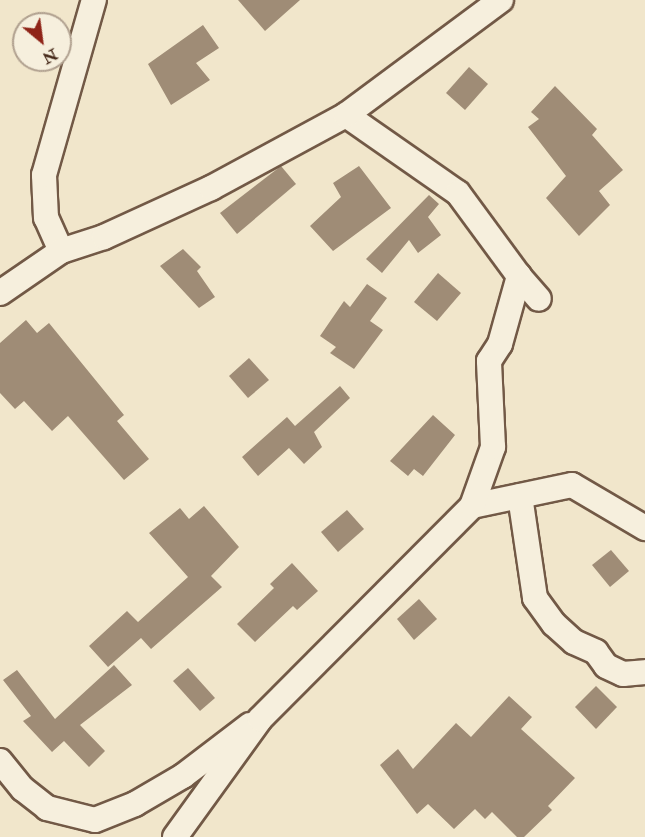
<!DOCTYPE html>
<html>
<head>
<meta charset="utf-8">
<style>
  body { margin:0 }
  #map { position:relative; width:645px; height:837px; overflow:hidden; background:#f1e6cb; font-family:"IM FELL Double Pica",serif }
  div>[style] { position:absolute }
  .building>* { inset:0; background:#9f8c76 }
  .roads { filter:drop-shadow(2px 0 #725946) drop-shadow(-2px 0 #725946) drop-shadow(0 2px #725946) drop-shadow(0 -2px #725946) }
  .minor>* { height:24px; margin:-12px; padding:0 12px; transform-origin:12px; border-radius:12px; background:#f6efdd }
  span { translate:-50% -50%; white-space:nowrap; text-align:center; line-height:1.15; -webkit-text-stroke:4.5px #f6efdd; paint-order:stroke }
  .north { position:absolute; left:12px; top:12px; width:60px; height:60px; box-sizing:border-box; background:#f6efdd; border:2px solid #b0a08f; border-radius:50%; rotate:151deg; font-size:16px; font-weight:700; line-height:24px; text-align:center; color:#472a1a }
  .north::after { content:''; display:block; margin:auto; width:21px; height:27px; background:#8f2418; clip-path:polygon(50% 0,100% 100%,50% 72%,0 100%) }
</style>
</head>
<body>
<div id="map">
  <div class="building">
    <i style="clip-path:polygon(238px 0,300px 0,265px 31px)"></i>
    <i style="clip-path:polygon(203px 25px,219px 48px,196px 63px,210px 80px,171px 105px,148px 64px)"></i>
    <i style="clip-path:polygon(469px 67px,488px 84px,465px 110px,446px 93px)"></i>
    <i style="clip-path:polygon(555px 86px,597px 129px,592px 135px,623px 170px,599px 191px,610px 205px,579px 236px,546px 198px,566px 176px,528px 127px,539px 119px,531px 112px)"></i>
    <i style="clip-path:polygon(281px 166px,296px 184px,237px 234px,220px 213px)"></i>
    <i style="clip-path:polygon(359px 166px,391px 208px,333px 251px,310px 226px,341px 197px,333px 183px)"></i>
    <i style="clip-path:polygon(429px 195px,439px 204px,428px 217px,441px 235px,418px 253px,409px 240px,382px 273px,366px 259px)"></i>
    <i style="clip-path:polygon(183px 249px,201px 267px,197px 271px,215px 297px,199px 308px,160px 266px)"></i>
    <i style="clip-path:polygon(438px 273px,461px 293px,437px 321px,414px 302px)"></i>
    <i style="clip-path:polygon(367px 284px,387px 298px,370px 321px,383px 330px,354px 369px,330px 353px,336px 347px,320px 336px,344px 301px,350px 307px)"></i>
    <i style="clip-path:polygon(26px 320px,37px 333px,49px 323px,124px 415px,117px 421px,149px 459px,124px 480px,68px 416px,52px 431px,24px 401px,15px 409px,0 393px,0 343px)"></i>
    <i style="clip-path:polygon(249px 358px,269px 380px,248px 398px,229px 376px)"></i>
    <i style="clip-path:polygon(340px 386px,350px 398px,314px 432px,322px 447px,304px 464px,289px 448px,258px 476px,242px 457px,287px 417px,295px 426px)"></i>
    <i style="clip-path:polygon(433px 415px,455px 435px,423px 476px,414px 469px,408px 476px,390px 461px)"></i>
    <i style="clip-path:polygon(204px 506px,239px 547px,211px 576px,222px 587px,151px 649px,141px 638px,108px 667px,89px 646px,127px 611px,138px 622px,188px 577px,149px 533px,180px 508px,189px 519px)"></i>
    <i style="clip-path:polygon(347px 510px,364px 529px,338px 552px,321px 532px)"></i>
    <i style="clip-path:polygon(611px 550px,629px 571px,610px 587px,592px 565px)"></i>
    <i style="clip-path:polygon(292px 563px,318px 591px,297px 610px,293px 606px,255px 642px,237px 624px,274px 588px,270px 584px)"></i>
    <i style="clip-path:polygon(419px 599px,437px 619px,414px 640px,397px 619px)"></i>
    <i style="clip-path:polygon(114px 665px,132px 685px,80px 725px,105px 751px,89px 767px,64px 741px,52px 752px,23px 721px,31px 716px,3px 680px,17px 670px,55px 719px)"></i>
    <i style="clip-path:polygon(188px 668px,215px 698px,200px 711px,173px 681px)"></i>
    <i style="clip-path:polygon(596px 686px,617px 707px,596px 729px,575px 707px)"></i>
    <i style="clip-path:polygon(509px 696px,532px 717px,521px 729px,575px 778px,548px 806px,552px 810px,524px 837px,517px 837px,492px 812px,485px 819px,475px 809px,454px 829px,428px 804px,417px 814px,380px 765px,398px 749px,413px 769px,456px 723px,471px 737px)"></i>
  </div>
  <div class="roads">
    <div class="minor">
      <i style="left:346px;top:115px;width:136px;rotate:34.9deg"></i>
      <i style="left:458px;top:193px;width:103px;rotate:53.7deg"></i>
      <i style="left:61px;top:251px;width:36px;rotate:-114deg"></i>
      <i style="left:46px;top:218px;width:43px;rotate:-92.7deg"></i>
      <i style="left:44px;top:175px;width:182px;rotate:-74.1deg"></i>
      <i style="left:0;top:293px;width:74px;rotate:-34.5deg"></i>
      <i style="left:61px;top:251px;width:45px;rotate:-18deg"></i>
      <i style="left:104px;top:237px;width:118px;rotate:-24.6deg"></i>
      <i style="left:211px;top:188px;width:153px;rotate:-28.4deg"></i>
      <i style="left:346px;top:115px;width:193px;rotate:-36.6deg"></i>
      <i style="left:520px;top:496px;width:103px;rotate:81.6deg"></i>
      <i style="left:535px;top:598px;width:32px;rotate:54deg"></i>
      <i style="left:554px;top:624px;width:27px;rotate:42deg"></i>
      <i style="left:574px;top:642px;width:24px;rotate:24deg"></i>
      <i style="left:596px;top:652px;width:17px;rotate:54deg"></i>
      <i style="left:606px;top:666px;width:19px;rotate:25deg"></i>
      <i style="left:623px;top:674px;width:22px;rotate:-5deg"></i>
      <i style="left:472px;top:506px;width:102px;rotate:-11.9deg"></i>
      <i style="left:572px;top:485px;width:85px;rotate:30.5deg"></i>
      <i style="left:0;top:761px;width:36px;rotate:51deg"></i>
      <i style="left:23px;top:789px;width:31px;rotate:38deg"></i>
      <i style="left:47px;top:808px;width:49px;rotate:14deg"></i>
      <i style="left:95px;top:820px;width:43px;rotate:-21.8deg"></i>
      <i style="left:135px;top:804px;width:56px;rotate:-30.3deg"></i>
      <i style="left:183px;top:776px;width:84px;rotate:-37.3deg"></i>
      <i style="left:175px;top:837px;width:145px;rotate:-54.2deg"></i>
      <i style="left:260px;top:719px;width:301px;rotate:-45.1deg"></i>
      <i style="left:472px;top:506px;width:63px;rotate:-70.4deg"></i>
      <i style="left:493px;top:447px;width:86px;rotate:-92.7deg"></i>
      <i style="left:489px;top:361px;width:20px;rotate:-57deg"></i>
      <i style="left:500px;top:344px;width:71px;rotate:-74.4deg"></i>
      <i style="left:519px;top:276px;width:30px;rotate:49deg"></i>
    </div>
  </div>
  <div class="north">N</div>
</div>
</body>
</html>
